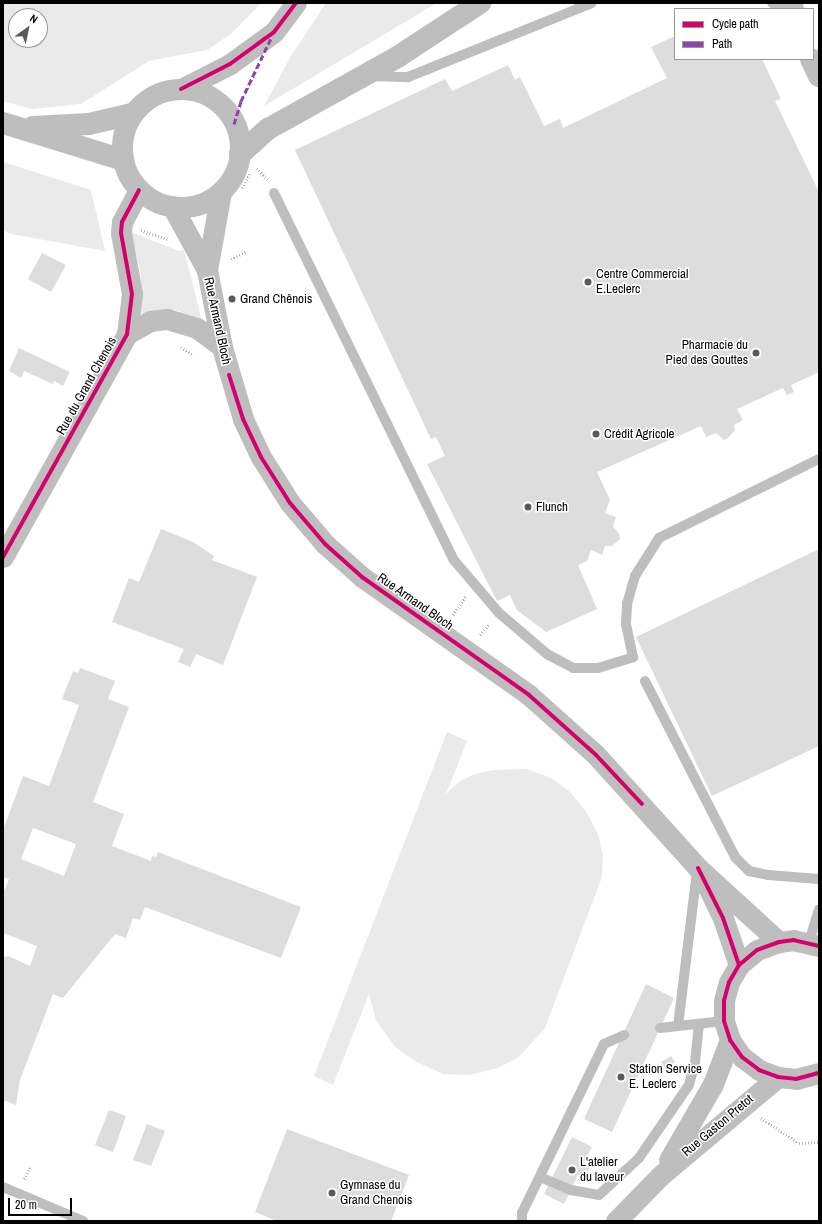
<!DOCTYPE html>
<html>
<head>
<meta charset="utf-8">
<style>
  body { margin:0 }
  #map { position:relative; width:822px; height:1224px; overflow:hidden; background:#fff; font-family:"Archivo Narrow",sans-serif }
  div>[style] { position:absolute }
  .green>* { inset:0; background:#eaeaea }
  .building>* { inset:0; background:#ddd }
  .path>* { height:2.5px; margin-top:-1.25px; transform-origin:0; background:repeating-linear-gradient(90deg,#b8b8b8 0 1px,transparent 0 3px) }
  .service>* { height:10px; margin:-5px; padding:0 5px; transform-origin:5px; border-radius:5px; background:#bebebe }
  .minor>* { height:21px; margin:-10.5px; padding:0 10.5px; transform-origin:10.5px; border-radius:10.5px; background:#bebebe }
  .minor>.ring { margin:-10.5px; padding:0; box-sizing:content-box; background:none; border:21px solid #bebebe; border-radius:50% }
  .tertiary>* { height:22px; margin:-11px; padding:0 11px; transform-origin:11px; border-radius:11px; background:#bebebe }
  .primary>* { height:22px; margin:-11px; padding:0 11px; transform-origin:11px; border-radius:11px; background:#bdbdbd }
  .quiet>* { height:3px; margin-top:-1.5px; transform-origin:0; background:repeating-linear-gradient(90deg,#8e44ad 0 6px,transparent 0 9px) }
  .cycleway>* { height:4px; margin:-2px; padding:0 2px; transform-origin:2px; border-radius:2px; background:#d6006c }
  .dots>* { width:11px; height:11px; translate:-50% -50%; box-sizing:border-box; border:2px solid #fff; border-radius:50% }
  span { translate:-50% -50%; white-space:nowrap; text-align:center; line-height:1.15; -webkit-text-stroke:3px #fff; paint-order:stroke }
  .poi-label { font-size:13px; color:#000 }
  .left { translate:0 -50%; text-align:left }
  .right { translate:-100% -50%; text-align:right }
  .street-label { font-size:13px; color:#000 }
  .frame { position:absolute; inset:0; border:4px solid #000; pointer-events:none }
  .legend { position:absolute; left:674px; top:8px; width:140px; height:52px; box-sizing:border-box; background:#fff; border:1px solid #999; margin:0; padding:5px 7px; list-style:none; font-size:12px; color:#000 }
  .legend li { display:flex; align-items:center; gap:8px; height:20px }
  .legend b { width:20px; border:1px solid #999 }
  .north { position:absolute; left:8px; top:8px; width:40px; height:40px; box-sizing:border-box; background:#fff; border:1px solid #999; border-radius:50%; rotate:33deg; font-size:11px; font-weight:700; line-height:16px; text-align:center; color:#000 }
  .north::after { content:''; display:block; margin:auto; width:14px; height:18px; background:#595959; clip-path:polygon(50% 0,100% 100%,50% 72%,0 100%) }
  .scale { position:absolute; left:8px; top:1198px; width:64px; height:18px; box-sizing:border-box; border:2px solid #000; border-top:0; padding-left:5px; font-size:12px; line-height:14px; white-space:nowrap; color:#000; -webkit-text-stroke:3px #fff; paint-order:stroke }
</style>
</head>
<body>
<div id="map">
  <div class="green">
    <i style="clip-path:polygon(evenodd,3px 3px,261px 3px,231px 34px,207px 50px,149px 61px,81px 104px,32px 109px,3px 101px,3px 3px,16px 16px,40px 16px,40px 40px,16px 40px,16px 16px)"></i>
    <i style="clip-path:polygon(326px 3px,437px 3px,264px 106px,291px 56px)"></i>
    <i style="clip-path:polygon(3px 162px,91px 190px,105px 251px,11px 234px,3px 230px)"></i>
    <i style="clip-path:polygon(131px 232px,179px 251px,184px 250px,202px 321px,176px 310px,159px 310px,141px 315px,141px 275px)"></i>
    <i style="clip-path:polygon(447px 732px,467px 741px,446px 794px,460px 781px,475px 774px,493px 770px,527px 769px,551px 778px,570px 792px,585px 810px,598px 834px,603px 855px,602px 877px,545px 1028px,519px 1057px,498px 1068px,470px 1075px,443px 1074px,415px 1061px,395px 1047px,376px 1020px,369px 994px,333px 1085px,314px 1076px)"></i>
  </div>
  <div class="building">
    <i style="clip-path:polygon(675px 36px,675px 59px,762px 59px,781px 99px,775px 101px,819px 192px,819px 372px,791px 385px,794px 392px,787px 395px,783px 388px,737px 409px,743px 420px,734px 425px,735px 430px,728px 438px,724px 440px,716px 433px,706px 437px,701px 426px,597px 472px,610px 500px,605px 513px,616px 517px,613px 526px,619px 534px,620px 539px,612px 546px,605px 546px,602px 555px,591px 550px,587px 561px,578px 565px,597px 609px,546px 632px,517px 610px,510px 595px,497px 601px,427px 464px,445px 456px,436px 437px,431px 439px,295px 150px,445px 79px,452px 91px,508px 65px,515px 80px,520px 77px,544px 126px,560px 119px,563px 128px,667px 78px,651px 47px)"></i>
    <i style="clip-path:polygon(42px 253px,66px 265px,51px 292px,28px 279px)"></i>
    <i style="clip-path:polygon(19px 348px,70px 372px,63px 386px,54px 381px,53px 384px,24px 371px,21px 378px,9px 371px)"></i>
    <i style="clip-path:polygon(161px 529px,193px 542px,214px 556px,212px 560px,257px 577px,223px 665px,196px 654px,190px 667px,178px 662px,184px 649px,112px 622px,129px 578px,139px 582px)"></i>
    <i style="clip-path:polygon(819px 549px,819px 746px,712px 796px,636px 637px)"></i>
    <i style="clip-path:polygon(evenodd,80px 668px,115px 681px,108px 699px,129px 707px,93px 802px,124px 814px,112px 846px,151px 861px,152px 856px,156px 857px,158px 852px,301px 907px,281px 958px,145px 907px,140px 920px,133px 918px,126px 938px,115px 934px,63px 998px,53px 994px,20px 1080px,16px 1105px,3px 1100px,3px 957px,8px 956px,30px 966px,37px 946px,3px 933px,3px 894px,9px 879px,3px 877px,3px 830px,23px 776px,49px 786px,79px 705px,62px 699px,73px 671px,78px 673px,80px 668px,33px 828px,76px 844px,64px 876px,21px 859px,33px 828px)"></i>
    <i style="clip-path:polygon(646px 984px,674px 998px,612px 1132px,584px 1119px)"></i>
    <i style="clip-path:polygon(671px 1056px,675px 1062px,666px 1069px,661px 1062px)"></i>
    <i style="clip-path:polygon(109px 1110px,126px 1116px,113px 1152px,95px 1145px)"></i>
    <i style="clip-path:polygon(147px 1124px,165px 1131px,151px 1166px,133px 1160px)"></i>
    <i style="clip-path:polygon(287px 1129px,409px 1175px,391px 1221px,277px 1221px,255px 1212px)"></i>
    <i style="clip-path:polygon(572px 1137px,592px 1147px,584px 1162px,590px 1167px,586px 1176px,578px 1175px,564px 1204px,544px 1194px)"></i>
  </div>
  <div class="path">
    <i style="left:257px;top:168px;width:16px;rotate:47deg"></i>
    <i style="left:242px;top:188px;width:17px;rotate:-62deg"></i>
    <i style="left:141px;top:230px;width:28px;rotate:19deg"></i>
    <i style="left:231px;top:259px;width:16px;rotate:-27deg"></i>
    <i style="left:181px;top:347px;width:15px;rotate:32deg"></i>
    <i style="left:453px;top:615px;width:23px;rotate:-56deg"></i>
    <i style="left:480px;top:635px;width:13px;rotate:-51deg"></i>
    <i style="left:761px;top:1118px;width:45px;rotate:33.3deg"></i>
    <i style="left:799px;top:1143px;width:20px;rotate:-3deg"></i>
    <i style="left:24px;top:1179px;width:13px;rotate:-61deg"></i>
  </div>
  <div class="service">
    <i style="left:772px;top:3px;width:10px;rotate:24deg"></i>
    <i style="left:781px;top:7px;width:11px;rotate:-10deg"></i>
    <i style="left:371px;top:76px;width:37px;rotate:2deg"></i>
    <i style="left:408px;top:77px;width:198px;rotate:-21.9deg"></i>
    <i style="left:274px;top:193px;width:407px;rotate:63.9deg"></i>
    <i style="left:453px;top:559px;width:71px;rotate:49.6deg"></i>
    <i style="left:499px;top:613px;width:63px;rotate:40.5deg"></i>
    <i style="left:547px;top:654px;width:30px;rotate:28deg"></i>
    <i style="left:573px;top:668px;width:25px"></i>
    <i style="left:598px;top:668px;width:37px;rotate:-17deg"></i>
    <i style="left:633px;top:657px;width:34px;rotate:-102deg"></i>
    <i style="left:626px;top:624px;width:20px;rotate:-87deg"></i>
    <i style="left:627px;top:604px;width:29px;rotate:-74deg"></i>
    <i style="left:635px;top:576px;width:45px;rotate:-57.7deg"></i>
    <i style="left:659px;top:538px;width:178px;rotate:-26.3deg"></i>
    <i style="left:645px;top:681px;width:198px;rotate:62.9deg"></i>
    <i style="left:735px;top:857px;width:20px;rotate:45deg"></i>
    <i style="left:749px;top:871px;width:19px;rotate:12deg"></i>
    <i style="left:768px;top:875px;width:51px;rotate:4.5deg"></i>
    <i style="left:809px;top:942px;width:34px;rotate:-73deg"></i>
    <i style="left:678px;top:1026px;width:155px;rotate:-83deg"></i>
    <i style="left:660px;top:1028px;width:64px;rotate:-6.2deg"></i>
    <i style="left:540px;top:1177px;width:34px;rotate:23deg"></i>
    <i style="left:571px;top:1190px;width:28px;rotate:10deg"></i>
    <i style="left:599px;top:1195px;width:54px;rotate:-42.8deg"></i>
    <i style="left:639px;top:1158px;width:88px;rotate:-55.6deg"></i>
    <i style="left:689px;top:1085px;width:24px;rotate:-75deg"></i>
    <i style="left:695px;top:1062px;width:38px;rotate:-84deg"></i>
    <i style="left:3px;top:1187px;width:87px;rotate:23deg"></i>
    <i style="left:522px;top:1221px;width:8px;rotate:-90deg"></i>
    <i style="left:522px;top:1213px;width:188px;rotate:-64.1deg"></i>
    <i style="left:604px;top:1044px;width:22px;rotate:-24deg"></i>
  </div>
  <div class="minor">
    <i style="left:181px;top:89px;width:55px;rotate:-27deg"></i>
    <i style="left:230px;top:64px;width:54px;rotate:-36deg"></i>
    <i style="left:274px;top:32px;width:36px;rotate:-53deg"></i>
    <i class="ring" style="left:122px;top:89px;width:97px;height:97px"></i>
    <i style="left:172px;top:206px;width:73px;rotate:61.3deg"></i>
    <i style="left:207px;top:270px;width:78px;rotate:79deg"></i>
    <i style="left:222px;top:347px;width:75px;rotate:73.7deg"></i>
    <i style="left:243px;top:419px;width:42px;rotate:64.7deg"></i>
    <i style="left:261px;top:457px;width:54px;rotate:57.8deg"></i>
    <i style="left:290px;top:503px;width:54px;rotate:49.5deg"></i>
    <i style="left:325px;top:544px;width:50px;rotate:41.7deg"></i>
    <i style="left:362px;top:577px;width:204px;rotate:35.2deg"></i>
    <i style="left:529px;top:695px;width:90px;rotate:41.8deg"></i>
    <i style="left:596px;top:755px;width:152px;rotate:47.9deg"></i>
    <i style="left:698px;top:868px;width:110px;rotate:42.4deg"></i>
    <i style="left:207px;top:270px;width:79px;rotate:-79.8deg"></i>
    <i style="left:127px;top:334px;width:26px;rotate:-29deg"></i>
    <i style="left:150px;top:321px;width:17px;rotate:-7deg"></i>
    <i style="left:167px;top:319px;width:31px;rotate:17deg"></i>
    <i style="left:197px;top:328px;width:31px;rotate:37deg"></i>
    <i style="left:3px;top:557px;width:255px;rotate:-60.9deg"></i>
    <i style="left:127px;top:334px;width:40px;rotate:-82.9deg"></i>
    <i style="left:132px;top:294px;width:62px;rotate:-100.2deg"></i>
    <i style="left:121px;top:233px;width:11px;rotate:-85deg"></i>
    <i style="left:122px;top:222px;width:36px;rotate:-62deg"></i>
    <i style="left:705px;top:881px;width:41px;rotate:64.1deg"></i>
    <i style="left:723px;top:918px;width:50px;rotate:71.2deg"></i>
    <i style="left:819px;top:946px;width:26px;rotate:-167deg"></i>
    <i style="left:794px;top:940px;width:15px;rotate:172deg"></i>
    <i style="left:779px;top:942px;width:23px;rotate:160deg"></i>
    <i style="left:757px;top:950px;width:23px;rotate:140deg"></i>
    <i style="left:739px;top:965px;width:20px;rotate:120deg"></i>
    <i style="left:729px;top:982px;width:20px;rotate:105deg"></i>
    <i style="left:724px;top:1001px;width:20px;rotate:90deg"></i>
    <i style="left:724px;top:1021px;width:20px;rotate:72deg"></i>
    <i style="left:730px;top:1040px;width:21px;rotate:55deg"></i>
    <i style="left:742px;top:1057px;width:21px;rotate:37deg"></i>
    <i style="left:759px;top:1070px;width:20px;rotate:20deg"></i>
    <i style="left:778px;top:1077px;width:18px;rotate:6deg"></i>
    <i style="left:796px;top:1079px;width:24px;rotate:-15deg"></i>
    <i style="left:669px;top:1160px;width:88px;rotate:-59.9deg"></i>
    <i style="left:713px;top:1084px;width:47px;rotate:-68.9deg"></i>
    <i style="left:616px;top:1221px;width:63px;rotate:-45.6deg"></i>
    <i style="left:660px;top:1176px;width:154px;rotate:-40deg"></i>
  </div>
  <div class="tertiary">
    <i style="left:791px;top:3px;width:6px;rotate:72deg"></i>
    <i style="left:811px;top:59px;width:19px;rotate:65deg"></i>
    <i style="left:3px;top:123px;width:126px;rotate:17.1deg"></i>
    <i style="left:33px;top:127px;width:56px;rotate:-3.1deg"></i>
    <i style="left:89px;top:124px;width:44px;rotate:-13.1deg"></i>
  </div>
  <div class="primary">
    <i style="left:240px;top:154px;width:38px;rotate:-42deg"></i>
    <i style="left:268px;top:129px;width:150px;rotate:-29.1deg"></i>
    <i style="left:399px;top:56px;width:97px;rotate:-33.2deg"></i>
  </div>
  <div class="quiet">
    <i style="left:234px;top:124px;width:24px;rotate:-73deg"></i>
    <i style="left:241px;top:101px;width:72px;rotate:-64.5deg"></i>
  </div>
  <div class="cycleway">
    <i style="left:181px;top:89px;width:55px;rotate:-27deg"></i>
    <i style="left:230px;top:64px;width:54px;rotate:-36deg"></i>
    <i style="left:274px;top:32px;width:36px;rotate:-53deg"></i>
    <i style="left:229px;top:375px;width:46px;rotate:72.3deg"></i>
    <i style="left:243px;top:419px;width:42px;rotate:64.7deg"></i>
    <i style="left:261px;top:457px;width:54px;rotate:57.8deg"></i>
    <i style="left:290px;top:503px;width:54px;rotate:49.5deg"></i>
    <i style="left:325px;top:544px;width:50px;rotate:41.7deg"></i>
    <i style="left:362px;top:577px;width:204px;rotate:35.2deg"></i>
    <i style="left:529px;top:695px;width:90px;rotate:41.8deg"></i>
    <i style="left:596px;top:755px;width:67px;rotate:46.8deg"></i>
    <i style="left:3px;top:557px;width:255px;rotate:-60.9deg"></i>
    <i style="left:127px;top:334px;width:40px;rotate:-82.9deg"></i>
    <i style="left:132px;top:294px;width:62px;rotate:-100.2deg"></i>
    <i style="left:121px;top:233px;width:11px;rotate:-85deg"></i>
    <i style="left:122px;top:222px;width:36px;rotate:-62deg"></i>
    <i style="left:698px;top:868px;width:56px;rotate:63.4deg"></i>
    <i style="left:723px;top:918px;width:50px;rotate:71.2deg"></i>
    <i style="left:819px;top:946px;width:26px;rotate:-167deg"></i>
    <i style="left:794px;top:940px;width:15px;rotate:172deg"></i>
    <i style="left:779px;top:942px;width:23px;rotate:160deg"></i>
    <i style="left:757px;top:950px;width:23px;rotate:140deg"></i>
    <i style="left:739px;top:965px;width:20px;rotate:120deg"></i>
    <i style="left:729px;top:982px;width:20px;rotate:105deg"></i>
    <i style="left:724px;top:1001px;width:20px;rotate:90deg"></i>
    <i style="left:724px;top:1021px;width:20px;rotate:72deg"></i>
    <i style="left:730px;top:1040px;width:21px;rotate:55deg"></i>
    <i style="left:742px;top:1057px;width:21px;rotate:37deg"></i>
    <i style="left:759px;top:1070px;width:20px;rotate:20deg"></i>
    <i style="left:778px;top:1077px;width:18px;rotate:6deg"></i>
    <i style="left:796px;top:1079px;width:24px;rotate:-15deg"></i>
  </div>
  <div class="dots">
    <i style="left:588px;top:282px;background:#595959"></i>
    <i style="left:232px;top:299px;background:#595959"></i>
    <i style="left:756px;top:353px;background:#595959"></i>
    <i style="left:596px;top:434px;background:#595959"></i>
    <i style="left:528px;top:507px;background:#595959"></i>
    <i style="left:621px;top:1077px;background:#595959"></i>
    <i style="left:572px;top:1170px;background:#595959"></i>
    <i style="left:332px;top:1193px;background:#595959"></i>
  </div>
  <div class="poi-label">
    <span class="left" style="left:596px;top:282px">Centre Commercial<br>E.Leclerc</span>
    <span class="left" style="left:240px;top:299px">Grand Chênois</span>
    <span class="right" style="left:748px;top:353px">Pharmacie du<br>Pied des Gouttes</span>
    <span class="left" style="left:604px;top:434px">Crédit Agricole</span>
    <span class="left" style="left:536px;top:507px">Flunch</span>
    <span class="left" style="left:629px;top:1077px">Station Service<br>E. Leclerc</span>
    <span class="left" style="left:580px;top:1170px">L'atelier<br>du laveur</span>
    <span class="left" style="left:340px;top:1193px">Gymnase du<br>Grand Chenois</span>
  </div>
  <div class="street-label">
    <span style="left:217px;top:321px;rotate:78deg">Rue Armand Bloch</span>
    <span style="left:87px;top:386px;rotate:-61deg">Rue du Grand Chenois</span>
    <span style="left:415px;top:602px;rotate:35deg">Rue Armand Bloch</span>
    <span style="left:718px;top:1126px;rotate:-40deg">Rue Gaston Pretot</span>
  </div>
  <div class="frame"></div>
  <ul class="legend">
  <li><b style="height:5px;background:#d6006c"></b>Cycle path</li>
  <li><b style="height:5px;background:#8e44ad"></b>Path</li>
  </ul>
  <div class="north">N</div>
  <div class="scale">20 m</div>
</div>
</body>
</html>
